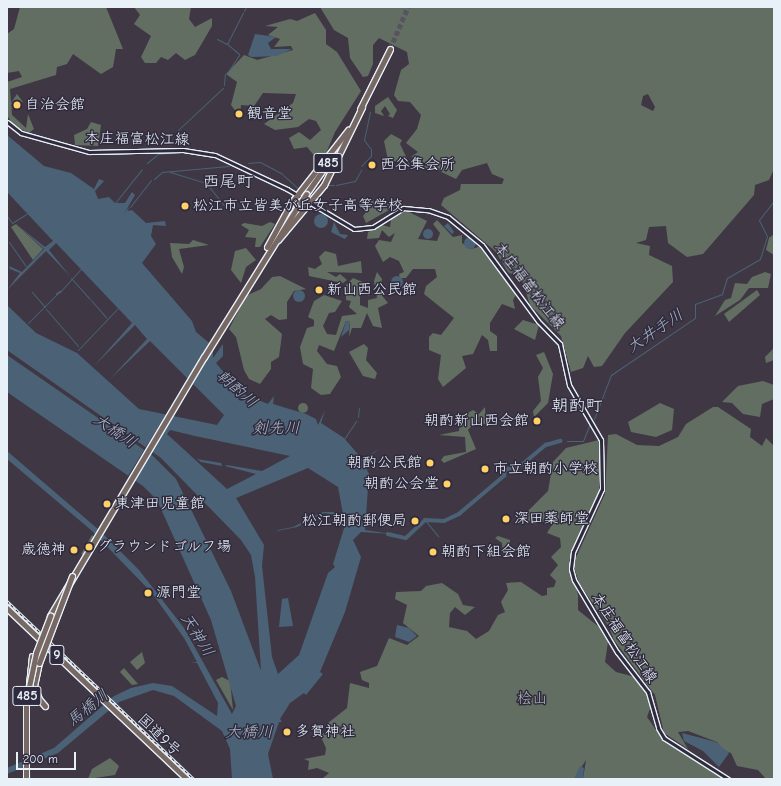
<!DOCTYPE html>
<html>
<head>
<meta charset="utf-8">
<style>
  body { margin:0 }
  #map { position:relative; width:781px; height:786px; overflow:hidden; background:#3f3844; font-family:"Comic Neue","Klee One",sans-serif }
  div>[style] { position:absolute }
  .green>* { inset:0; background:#626e62 }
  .round { border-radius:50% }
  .water>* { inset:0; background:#4b6176 }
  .pier>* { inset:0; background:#3f3844 }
  .stream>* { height:1px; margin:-0.5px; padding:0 0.5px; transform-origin:0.5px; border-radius:0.5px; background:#4b6176 }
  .canal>* { height:2px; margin:-1px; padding:0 1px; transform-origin:1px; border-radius:1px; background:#4b6176 }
  .river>* { height:3.5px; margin:-1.75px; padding:0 1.75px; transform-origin:1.75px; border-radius:1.75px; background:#4b6176 }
  .motorway-tunnel>* { height:5px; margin-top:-2.5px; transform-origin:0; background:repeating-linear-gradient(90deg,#58545f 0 5px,transparent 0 7.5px) }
  .roads { filter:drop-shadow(1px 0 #e8f1f8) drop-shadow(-1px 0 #e8f1f8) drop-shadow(0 1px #e8f1f8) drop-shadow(0 -1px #e8f1f8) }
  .secondary>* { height:3px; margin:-1.5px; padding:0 1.5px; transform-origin:1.5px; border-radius:1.5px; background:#2f2a3d }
  .trunk>* { height:4.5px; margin:-2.25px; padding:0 2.25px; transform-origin:2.25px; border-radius:2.25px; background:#776864 }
  .motorway>* { height:5px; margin:-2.5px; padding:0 2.5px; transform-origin:2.5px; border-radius:2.5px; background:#776864 }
  .rail>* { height:2.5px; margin-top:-1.25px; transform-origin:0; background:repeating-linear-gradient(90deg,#2f2a3d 0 3px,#e8f1f8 0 6px); box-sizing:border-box; border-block:1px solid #e8f1f8 }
  .bridges { filter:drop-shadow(1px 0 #e8f1f8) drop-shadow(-1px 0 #e8f1f8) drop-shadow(0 1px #e8f1f8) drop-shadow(0 -1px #e8f1f8) }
  .motorway-bridge>* { height:5px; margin:-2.5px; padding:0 2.5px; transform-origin:2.5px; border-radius:2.5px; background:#776864 }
  .dots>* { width:11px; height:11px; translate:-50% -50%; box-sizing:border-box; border:2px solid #2f2a3d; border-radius:50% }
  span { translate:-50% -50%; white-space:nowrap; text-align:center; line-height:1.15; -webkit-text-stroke:3px #2f2a3d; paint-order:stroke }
  .shield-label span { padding:1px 3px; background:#2f2a3d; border:1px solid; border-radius:3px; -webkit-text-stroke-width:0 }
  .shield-label { font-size:14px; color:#e8f1f8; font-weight:700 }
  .poi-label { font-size:15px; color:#e8f1f8 }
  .left { translate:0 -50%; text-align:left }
  .right { translate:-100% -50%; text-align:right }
  .street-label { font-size:15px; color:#e8f1f8 }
  .park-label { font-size:15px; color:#acb6b4 }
  .water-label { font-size:16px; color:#a9b7c4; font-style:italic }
  .quarter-label { font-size:17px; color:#e8f1f8 }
  .frame { position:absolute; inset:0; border:8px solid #e8f1f8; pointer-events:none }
  .scale { position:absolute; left:16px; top:752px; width:60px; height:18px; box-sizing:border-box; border:2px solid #e8f1f8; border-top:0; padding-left:5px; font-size:12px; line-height:14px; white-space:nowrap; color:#e8f1f8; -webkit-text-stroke:3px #2f2a3d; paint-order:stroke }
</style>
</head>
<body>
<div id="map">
  <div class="green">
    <i style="clip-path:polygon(20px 7px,106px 7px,123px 49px,116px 49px,113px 67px,101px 74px,73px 54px,67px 64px,57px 67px,56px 75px,10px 89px,12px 115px,26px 128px,28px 114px,34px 129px,29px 133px,13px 125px,7px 115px,7px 82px,22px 77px,19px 71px,7px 73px,7px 34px,14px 29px)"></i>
    <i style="clip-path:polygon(134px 7px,191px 7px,189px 19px,195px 27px,212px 18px,212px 26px,195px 55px,185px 60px,176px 53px,168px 60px,161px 57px,156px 63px,145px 63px,141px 57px,151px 36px,134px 24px,140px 15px)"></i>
    <i style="clip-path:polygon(evenodd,320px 7px,774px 7px,774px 169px,769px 180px,755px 185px,754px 195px,703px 254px,687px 257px,668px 243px,666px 226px,649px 227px,646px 240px,636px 243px,650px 246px,649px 255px,672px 266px,673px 282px,625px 333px,602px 366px,594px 367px,588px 356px,583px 368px,571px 372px,561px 336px,530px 305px,522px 280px,508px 272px,495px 251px,441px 205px,444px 198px,460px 190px,461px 184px,502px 184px,504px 179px,492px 174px,487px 163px,462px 170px,456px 179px,433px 168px,417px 169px,412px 156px,418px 152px,406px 143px,417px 129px,421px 115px,410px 102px,398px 101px,394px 95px,401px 70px,409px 64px,407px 52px,379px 38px,373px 45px,373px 64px,368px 76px,363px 77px,350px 58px,348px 38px,334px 30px,320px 7px,648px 94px,655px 107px,653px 111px,641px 105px,643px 96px,648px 94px)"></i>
    <i style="clip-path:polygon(315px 13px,326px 30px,326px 44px,337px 52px,361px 91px,335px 132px,324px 158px,318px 160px,307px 147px,294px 149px,289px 138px,299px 132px,310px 140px,321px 130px,316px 121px,309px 119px,298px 127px,275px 130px,264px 124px,293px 103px,296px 94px,263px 93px,254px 106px,241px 105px,240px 117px,231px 105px,237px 82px,226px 74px,244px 55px,257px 60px,293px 50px,291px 46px,274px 47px,280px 39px,268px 35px,278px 27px,265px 26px,290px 19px,297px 21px)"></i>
    <i style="clip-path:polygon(17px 94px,23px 102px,12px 109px,11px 103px)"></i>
    <i style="clip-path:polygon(388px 97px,397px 110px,393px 118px,388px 116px,390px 114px,385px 106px,381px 111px,384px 116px,375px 113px,375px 106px)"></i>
    <i style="clip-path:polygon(91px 122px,101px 125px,98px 146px,75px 145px,74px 135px,87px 129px)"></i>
    <i style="clip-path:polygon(391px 134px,402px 140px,400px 144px,410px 165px,388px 160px,384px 141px)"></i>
    <i style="clip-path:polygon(363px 197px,384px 206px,392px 202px,398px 205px,366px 223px,363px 216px,367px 211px,358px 202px)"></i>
    <i style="clip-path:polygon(407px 211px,427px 221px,418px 239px,437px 241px,440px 233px,433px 224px,437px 220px,453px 237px,462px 235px,462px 243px,471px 249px,482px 246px,517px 293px,513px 300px,515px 309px,502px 304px,490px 323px,490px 331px,497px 336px,497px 351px,490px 351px,488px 340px,482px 335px,473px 354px,462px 356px,466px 368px,443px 387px,438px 379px,441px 355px,429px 350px,429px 337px,433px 333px,441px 335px,454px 318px,424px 294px,426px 286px,437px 277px,435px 269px,413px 269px,406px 278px,400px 278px,399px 274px,404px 272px,399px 261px,390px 257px,383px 262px,375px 246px,379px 240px,391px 242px,395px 233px,389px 237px,382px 230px,379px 238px,367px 239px,368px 232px,382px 225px,390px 227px,391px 219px)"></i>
    <i style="clip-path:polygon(270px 222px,275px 224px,260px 247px,255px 247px,256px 238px,245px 237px,249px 230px,241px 225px,244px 223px,262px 226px)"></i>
    <i style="clip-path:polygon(16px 224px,43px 249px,33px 260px,11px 227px)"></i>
    <i style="clip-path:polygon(774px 234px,774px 255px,766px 250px,769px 238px)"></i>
    <i style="clip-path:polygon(193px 240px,209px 245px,179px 249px,184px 267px,182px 274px,172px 257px,170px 243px,189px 244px)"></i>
    <i style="clip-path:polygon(246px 248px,256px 260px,246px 267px,241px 283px,231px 270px,235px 251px)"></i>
    <i style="clip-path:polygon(325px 251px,336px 254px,338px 266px,361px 261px,362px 273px,327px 272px,336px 277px,340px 274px,347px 280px,343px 283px,309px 276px,308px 267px,315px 269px,322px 264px,319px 257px)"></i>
    <i style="clip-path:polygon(377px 272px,382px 279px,380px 293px,388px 303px,378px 308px,382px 328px,373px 326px,367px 313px,361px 328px,352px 328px,349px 337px,350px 322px,346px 321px,334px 351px,319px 345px,317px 351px,327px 364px,337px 366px,341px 377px,330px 394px,321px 395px,311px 388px,313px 369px,303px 364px,300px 347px,307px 328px,314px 326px,314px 320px,308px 317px,314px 301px,324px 295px,342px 301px,335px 312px,329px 313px,323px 326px,327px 334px,336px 335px,342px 316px,357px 314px,349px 307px,351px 301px,346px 300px,346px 285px,353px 278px,370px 285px,369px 296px,363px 290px,360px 292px,360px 305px,368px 308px,368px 300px,377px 298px,374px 281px)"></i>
    <i style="clip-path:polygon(765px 272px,771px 274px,768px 288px,749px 288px,740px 300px,715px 316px,725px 300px,731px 298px,735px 283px,747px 284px,752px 277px)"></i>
    <i style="clip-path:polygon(280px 276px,306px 289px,294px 291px,287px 302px,287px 319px,279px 320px,271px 315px,265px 319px,282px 334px,279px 357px,271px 362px,271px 369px,260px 384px,249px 379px,244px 370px,236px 337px,229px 329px,246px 296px,261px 289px,272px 277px)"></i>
    <i style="clip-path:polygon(757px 290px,760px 295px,729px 322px,724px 314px)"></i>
    <i style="clip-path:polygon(523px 320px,539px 325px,535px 340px,514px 329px)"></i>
    <i style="clip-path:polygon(364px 344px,368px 348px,366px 360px,377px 373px,375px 379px,363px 376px,349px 352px)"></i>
    <i style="clip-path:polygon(774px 348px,774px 360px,766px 363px,765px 357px)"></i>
    <i style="clip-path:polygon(544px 352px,553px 374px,548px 403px,534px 417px,533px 411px,541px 401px,538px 377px,543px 368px,536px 355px)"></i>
    <i style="clip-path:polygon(763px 381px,774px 385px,774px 399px,762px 404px,760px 417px,743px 414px,732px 403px,722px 402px,738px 386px)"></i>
    <i style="clip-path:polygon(660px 403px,674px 409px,672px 430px,656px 437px,631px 432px,628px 422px)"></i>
    <i class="round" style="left:298px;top:403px;width:10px;height:10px"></i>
    <i style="clip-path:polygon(485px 407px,486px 424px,473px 424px,468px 430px,476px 449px,444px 463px,441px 460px,444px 456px,466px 452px,465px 437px,439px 435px,459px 431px,460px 422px,466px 414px,473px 410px,479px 414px)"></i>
    <i style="clip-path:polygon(713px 407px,718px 407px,751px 429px,750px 437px,762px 446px,766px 438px,774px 446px,774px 779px,766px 779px,758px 770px,737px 766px,731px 753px,722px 750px,717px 742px,688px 731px,678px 732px,688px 749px,664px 733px,655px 695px,614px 640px,609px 627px,579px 583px,573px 564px,605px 494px,608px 435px,616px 434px,637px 445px,659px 446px,678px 437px,686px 424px)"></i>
    <i style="clip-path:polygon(599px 440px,599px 493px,569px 561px,578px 595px,578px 610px,599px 627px,608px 642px,605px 662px,616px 672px,635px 677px,643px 686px,651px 706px,647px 717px,661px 737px,724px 779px,583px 779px,586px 760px,574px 779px,322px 779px,329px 773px,317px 768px,308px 770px,309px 761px,304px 759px,325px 755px,326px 748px,320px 735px,329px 731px,328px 723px,347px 708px,350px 683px,369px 688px,369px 683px,362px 680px,360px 672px,377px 666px,389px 638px,407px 645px,419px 636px,403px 623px,407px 605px,395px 599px,396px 592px,421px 591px,426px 586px,442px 583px,458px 594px,463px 605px,475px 607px,465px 615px,455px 607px,450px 613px,449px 627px,467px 631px,476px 639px,489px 631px,498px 615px,505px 612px,501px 602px,508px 590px,506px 583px,521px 582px,542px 596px,547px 595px,547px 588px,554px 587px,556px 581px,550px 575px,558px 565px,551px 557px,561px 547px,560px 538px,547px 533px,555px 520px,533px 524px,524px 520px,524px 515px,548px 491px,553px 462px,566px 448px)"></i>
    <i style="clip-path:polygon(92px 535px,98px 540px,87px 557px,81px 554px)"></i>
    <i style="clip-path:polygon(498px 536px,510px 540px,510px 555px,503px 554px,502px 543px,495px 538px)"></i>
    <i style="clip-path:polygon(142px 652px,145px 663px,137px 670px,130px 662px)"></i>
    <i style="clip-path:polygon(124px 668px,138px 684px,132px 685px,120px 672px)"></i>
    <i style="clip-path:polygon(222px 677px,230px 681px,233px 710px,216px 680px)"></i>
    <i style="clip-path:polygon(110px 758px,119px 766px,115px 775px,88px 779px,92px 769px)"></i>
  </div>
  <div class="water">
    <i style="clip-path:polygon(255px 34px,276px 37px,268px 43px,271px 49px,292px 49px,277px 56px,251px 57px,248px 55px)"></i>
    <i style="clip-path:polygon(evenodd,7px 135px,44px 166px,71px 173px,94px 189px,99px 179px,104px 181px,95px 191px,98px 199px,109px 197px,115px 203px,125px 203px,132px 192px,135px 195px,124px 214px,129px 207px,128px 211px,132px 210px,146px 223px,165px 221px,166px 226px,153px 225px,151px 236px,156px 244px,142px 263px,192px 321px,196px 332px,213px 346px,213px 358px,223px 344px,223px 356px,216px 363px,241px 393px,268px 404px,274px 396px,273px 404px,306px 414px,316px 419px,318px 425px,325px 410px,321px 423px,344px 438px,363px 460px,380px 448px,363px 462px,369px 474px,365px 530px,392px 534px,361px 532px,353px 540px,361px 557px,345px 612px,320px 672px,323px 674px,306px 695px,304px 693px,290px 703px,280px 719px,282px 722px,279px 722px,268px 754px,273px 779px,232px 779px,230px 749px,222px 731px,174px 696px,153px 690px,119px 702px,58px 753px,7px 774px,7px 768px,54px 748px,114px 696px,131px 688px,153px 683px,172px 686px,217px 716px,218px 703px,197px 663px,191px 662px,197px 662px,184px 638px,152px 593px,91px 530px,7px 459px,7px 451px,99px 530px,139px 570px,184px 628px,232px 714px,236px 706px,211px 620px,157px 500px,143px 486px,7px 392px,7px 355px,153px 456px,176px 479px,231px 591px,261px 671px,255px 577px,251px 555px,241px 540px,161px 458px,7px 350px,7px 305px,36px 333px,77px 353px,139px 409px,217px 425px,224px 415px,150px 341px,110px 379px,147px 339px,135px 325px,95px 365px,132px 323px,56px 243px,49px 250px,70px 276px,46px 251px,7px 290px,20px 273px,10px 269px,9px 266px,22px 272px,44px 249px,16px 224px,45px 247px,53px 241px,7px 192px,7px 135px,170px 430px,195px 436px,290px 456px,262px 471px,227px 465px,225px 466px,256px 474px,227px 489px,167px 434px,170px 430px,7px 135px,308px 468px,338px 487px,345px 525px,333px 564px,335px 567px,328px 573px,299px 655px,278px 674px,272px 657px,262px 566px,264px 545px,236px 498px,308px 468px)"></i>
    <i class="round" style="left:314px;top:214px;width:14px;height:14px"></i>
    <i style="clip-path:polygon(334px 222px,340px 234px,348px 235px,345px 239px,331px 232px)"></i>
    <i style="clip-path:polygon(448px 223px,454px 232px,452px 234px,444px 226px)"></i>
    <i class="round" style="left:423px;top:229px;width:10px;height:10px"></i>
    <i class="round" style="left:464px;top:237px;width:12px;height:12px"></i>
    <i class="round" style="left:391px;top:276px;width:12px;height:12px"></i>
    <i class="round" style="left:293px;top:290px;width:12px;height:12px"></i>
    <i style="clip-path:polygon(346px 321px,350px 322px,349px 330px,341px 337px)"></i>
    <i style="clip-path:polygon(197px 459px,221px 463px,222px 466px,201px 462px)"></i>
    <i style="clip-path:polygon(323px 512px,333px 512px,340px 516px,324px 513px,297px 527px,277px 531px,266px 541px,278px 530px,293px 527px)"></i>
    <i style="clip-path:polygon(288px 598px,293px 626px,279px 627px,282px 599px)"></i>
    <i style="clip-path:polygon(397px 625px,409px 628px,417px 636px,409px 642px,395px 637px)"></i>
    <i style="clip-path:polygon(682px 733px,716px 742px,729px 753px,719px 767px,703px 751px,684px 741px)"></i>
    <i style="clip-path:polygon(580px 766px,584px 768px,583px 779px,574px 779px)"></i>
  </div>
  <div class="pier">
    <i style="clip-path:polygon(167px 413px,171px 414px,132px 479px,128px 476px)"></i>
  </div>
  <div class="stream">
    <i style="left:244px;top:11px;width:4px;rotate:-63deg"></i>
    <i style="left:217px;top:39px;width:11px;rotate:27deg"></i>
    <i style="left:239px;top:54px;width:16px;rotate:-140deg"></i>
    <i style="left:227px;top:44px;width:35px;rotate:-63deg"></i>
    <i style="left:227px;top:73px;width:22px;rotate:-56deg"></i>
    <i style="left:224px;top:85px;width:11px;rotate:-85deg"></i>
    <i style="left:177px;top:139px;width:9px;rotate:-84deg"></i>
    <i style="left:178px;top:130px;width:62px;rotate:-43deg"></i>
    <i style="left:147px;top:163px;width:14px;rotate:-39deg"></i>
    <i style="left:158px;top:154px;width:20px;rotate:-6deg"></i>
    <i style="left:248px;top:163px;width:12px;rotate:-5deg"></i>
    <i style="left:260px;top:162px;width:24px;rotate:28deg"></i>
    <i style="left:281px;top:173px;width:24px;rotate:42deg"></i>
    <i style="left:361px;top:166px;width:14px;rotate:-45deg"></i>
    <i style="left:371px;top:156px;width:7px;rotate:-90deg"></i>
    <i style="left:371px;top:149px;width:11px;rotate:-128deg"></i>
    <i style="left:364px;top:140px;width:29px;rotate:-78deg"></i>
    <i style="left:170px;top:172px;width:38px;rotate:17deg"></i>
    <i style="left:206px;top:183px;width:33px;rotate:51deg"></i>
    <i style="left:154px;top:179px;width:11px;rotate:-41deg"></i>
    <i style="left:162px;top:172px;width:67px;rotate:-5.1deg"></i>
    <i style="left:327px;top:185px;width:7px"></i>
    <i style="left:336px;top:185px;width:19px;rotate:-12deg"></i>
    <i style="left:355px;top:181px;width:13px;rotate:-61deg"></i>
    <i style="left:319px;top:197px;width:7px;rotate:-56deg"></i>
    <i style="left:115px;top:203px;width:43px;rotate:-51.5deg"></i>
    <i style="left:130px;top:207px;width:34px;rotate:-52deg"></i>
    <i style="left:7px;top:216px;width:9px;rotate:54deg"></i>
    <i style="left:12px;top:223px;width:19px;rotate:-32deg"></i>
    <i style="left:9px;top:242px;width:29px;rotate:55deg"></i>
    <i style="left:71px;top:278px;width:28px;rotate:48deg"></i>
    <i style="left:32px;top:292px;width:20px;rotate:49deg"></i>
    <i style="left:60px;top:292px;width:31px;rotate:-48deg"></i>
    <i style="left:91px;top:300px;width:23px;rotate:49deg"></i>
    <i style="left:46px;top:309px;width:49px;rotate:49.1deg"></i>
    <i style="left:28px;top:323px;width:41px;rotate:-45deg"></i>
    <i style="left:78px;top:350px;width:59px;rotate:-46.4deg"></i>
    <i style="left:358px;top:417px;width:9px;rotate:-84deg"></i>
    <i style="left:594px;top:419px;width:47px;rotate:-68.9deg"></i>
    <i style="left:611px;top:375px;width:102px;rotate:-34.2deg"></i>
    <i style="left:695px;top:318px;width:14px;rotate:-90deg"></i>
    <i style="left:695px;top:304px;width:29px;rotate:-20deg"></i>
    <i style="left:722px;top:294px;width:17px;rotate:-73deg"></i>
    <i style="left:727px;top:278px;width:38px;rotate:-30deg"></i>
    <i style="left:760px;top:259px;width:24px;rotate:-73deg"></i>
    <i style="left:767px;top:236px;width:18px;rotate:-117deg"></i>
    <i style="left:759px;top:220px;width:24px;rotate:-52deg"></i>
    <i style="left:344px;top:439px;width:22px;rotate:-56deg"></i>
    <i style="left:567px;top:441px;width:16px"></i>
    <i style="left:583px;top:441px;width:18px;rotate:-68deg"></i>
    <i style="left:425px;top:520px;width:21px;rotate:51deg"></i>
    <i style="left:29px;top:770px;width:9px;rotate:84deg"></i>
  </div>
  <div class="canal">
    <i style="left:57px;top:294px;width:4px;rotate:-34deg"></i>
  </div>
  <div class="river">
    <i style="left:388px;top:534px;width:18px;rotate:13deg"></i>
    <i style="left:406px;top:538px;width:26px;rotate:-43deg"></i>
    <i style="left:425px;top:520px;width:19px;rotate:3deg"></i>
    <i style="left:444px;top:521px;width:17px;rotate:-25deg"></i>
    <i style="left:459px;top:514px;width:59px;rotate:-40.2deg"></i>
    <i style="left:504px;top:476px;width:6px;rotate:-81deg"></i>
    <i style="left:505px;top:470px;width:19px;rotate:-18deg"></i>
    <i style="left:523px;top:464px;width:30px;rotate:-40deg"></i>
    <i style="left:546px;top:445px;width:15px;rotate:-16deg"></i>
  </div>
  <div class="motorway-tunnel">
    <i style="left:390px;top:49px;width:46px;rotate:-66.8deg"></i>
  </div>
  <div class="roads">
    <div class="secondary">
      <i style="left:7px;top:122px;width:18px;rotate:38deg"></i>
      <i style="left:21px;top:133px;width:71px;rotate:15.6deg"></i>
      <i style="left:89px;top:152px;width:94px;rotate:-1.2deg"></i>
      <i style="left:183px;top:150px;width:32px;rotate:9deg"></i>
      <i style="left:215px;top:155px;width:80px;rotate:25.3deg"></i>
      <i style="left:287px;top:189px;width:78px;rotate:30.8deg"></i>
      <i style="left:354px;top:229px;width:19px;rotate:-6deg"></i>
      <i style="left:373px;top:227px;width:36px;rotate:-32deg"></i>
      <i style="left:403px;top:208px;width:25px;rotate:5deg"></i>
      <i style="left:428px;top:210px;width:21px;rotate:19deg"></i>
      <i style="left:448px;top:217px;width:44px;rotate:39.5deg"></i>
      <i style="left:482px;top:245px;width:94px;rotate:53.6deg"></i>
      <i style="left:538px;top:321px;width:32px;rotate:46deg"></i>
      <i style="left:560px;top:344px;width:42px;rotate:77.6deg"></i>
      <i style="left:569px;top:385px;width:64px;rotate:59.8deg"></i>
      <i style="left:601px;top:440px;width:49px;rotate:88.8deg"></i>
      <i style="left:602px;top:489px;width:69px;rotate:114.7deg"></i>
      <i style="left:573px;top:552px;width:17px;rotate:97deg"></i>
      <i style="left:571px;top:569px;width:11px;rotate:75deg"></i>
      <i style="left:574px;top:580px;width:84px;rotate:59.2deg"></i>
      <i style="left:617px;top:652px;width:51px;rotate:52.2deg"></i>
      <i style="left:648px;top:692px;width:37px;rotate:74deg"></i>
      <i style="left:658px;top:728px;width:12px;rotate:59deg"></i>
      <i style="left:664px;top:738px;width:76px;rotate:32.6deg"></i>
    </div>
    <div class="trunk">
      <i style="left:7px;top:608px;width:248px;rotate:43.5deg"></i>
    </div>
    <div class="motorway">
      <i style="left:360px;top:109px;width:67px;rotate:-63.4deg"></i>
      <i style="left:306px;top:194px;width:45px;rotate:-54.9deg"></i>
      <i style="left:278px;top:240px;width:72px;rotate:-50.1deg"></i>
      <i style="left:324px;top:185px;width:87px;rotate:-64deg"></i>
      <i style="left:267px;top:247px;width:50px;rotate:-61.4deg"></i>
      <i style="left:291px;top:203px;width:93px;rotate:-52deg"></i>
      <i style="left:50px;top:616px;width:301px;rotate:-59.3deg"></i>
      <i style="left:204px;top:357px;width:181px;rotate:-58.1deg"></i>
      <i style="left:32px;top:656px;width:31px;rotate:96deg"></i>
      <i style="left:29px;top:687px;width:25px;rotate:50deg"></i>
      <i style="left:39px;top:699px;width:14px;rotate:-111deg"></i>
      <i style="left:34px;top:686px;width:24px;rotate:-78deg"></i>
    </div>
  </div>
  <div class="rail">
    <i style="left:7px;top:601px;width:258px;rotate:43.6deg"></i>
  </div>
  <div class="bridges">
    <div class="motorway-bridge">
      <i style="left:300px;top:203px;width:11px;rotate:-56deg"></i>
      <i style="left:39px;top:663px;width:93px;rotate:-69.2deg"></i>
      <i style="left:26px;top:779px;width:78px;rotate:-90deg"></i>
      <i style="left:26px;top:701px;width:49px;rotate:-78.2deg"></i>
      <i style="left:36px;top:653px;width:40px;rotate:-69deg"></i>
    </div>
  </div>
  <div class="dots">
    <i style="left:17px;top:105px;background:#ffd166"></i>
    <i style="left:239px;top:114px;background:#ffd166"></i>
    <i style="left:372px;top:165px;background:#ffd166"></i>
    <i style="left:185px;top:206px;background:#ffd166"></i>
    <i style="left:319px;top:290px;background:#ffd166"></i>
    <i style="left:537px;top:421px;background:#ffd166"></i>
    <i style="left:430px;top:463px;background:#ffd166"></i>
    <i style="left:485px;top:469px;background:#ffd166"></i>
    <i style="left:447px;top:484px;background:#ffd166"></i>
    <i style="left:107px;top:504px;background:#ffd166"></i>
    <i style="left:506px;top:519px;background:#ffd166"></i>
    <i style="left:415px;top:521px;background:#ffd166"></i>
    <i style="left:89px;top:547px;background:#ffd166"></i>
    <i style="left:74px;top:550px;background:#ffd166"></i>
    <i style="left:433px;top:552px;background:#ffd166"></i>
    <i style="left:148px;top:593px;background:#ffd166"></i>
    <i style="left:287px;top:732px;background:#ffd166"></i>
  </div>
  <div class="shield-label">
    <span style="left:328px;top:163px">485</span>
    <span style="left:57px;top:655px">9</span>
    <span style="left:27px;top:696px">485</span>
  </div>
  <div class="poi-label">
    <span class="left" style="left:25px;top:105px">自治会館</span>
    <span class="left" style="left:247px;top:114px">観音堂</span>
    <span class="left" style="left:380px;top:165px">西谷集会所</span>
    <span class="left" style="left:193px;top:206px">松江市立皆美が丘女子高等学校</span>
    <span class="left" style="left:327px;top:290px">新山西公民館</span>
    <span class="right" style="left:529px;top:421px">朝酌新山西会館</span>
    <span class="right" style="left:422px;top:463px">朝酌公民館</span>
    <span class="left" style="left:493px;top:469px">市立朝酌小学校</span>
    <span class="right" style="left:439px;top:484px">朝酌公会堂</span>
    <span class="left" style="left:115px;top:504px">東津田児童館</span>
    <span class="left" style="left:514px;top:519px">深田薬師堂</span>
    <span class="right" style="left:407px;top:521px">松江朝酌郵便局</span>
    <span class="left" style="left:97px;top:547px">グラウンドゴルフ場</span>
    <span class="right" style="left:66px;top:550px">歳徳神</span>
    <span class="left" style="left:441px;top:552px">朝酌下組会館</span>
    <span class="left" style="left:156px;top:593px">源門堂</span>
    <span class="left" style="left:295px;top:732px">多賀神社</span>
  </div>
  <div class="street-label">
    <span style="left:137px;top:139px;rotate:1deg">本庄福富松江線</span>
    <span style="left:529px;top:286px;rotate:52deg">本庄福富松江線</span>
    <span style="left:624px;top:638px;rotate:56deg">本庄福富松江線</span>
    <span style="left:159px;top:735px;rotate:44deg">国道9号</span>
  </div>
  <div class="park-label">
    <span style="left:532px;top:699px">桧山</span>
  </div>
  <div class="water-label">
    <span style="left:655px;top:331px;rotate:-34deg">大井手川</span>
    <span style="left:237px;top:389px;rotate:41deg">朝酌川</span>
    <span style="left:276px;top:428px">剣先川</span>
    <span style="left:115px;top:431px;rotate:34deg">大橋川</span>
    <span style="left:197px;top:635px;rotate:58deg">天神川</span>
    <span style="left:88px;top:708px;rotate:-39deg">馬橋川</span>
    <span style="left:249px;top:732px">大橋川</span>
  </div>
  <div class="quarter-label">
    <span style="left:228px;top:182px">西尾町</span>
    <span style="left:577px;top:406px">朝酌町</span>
  </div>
  <div class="frame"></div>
  <div class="scale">200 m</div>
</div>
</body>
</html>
